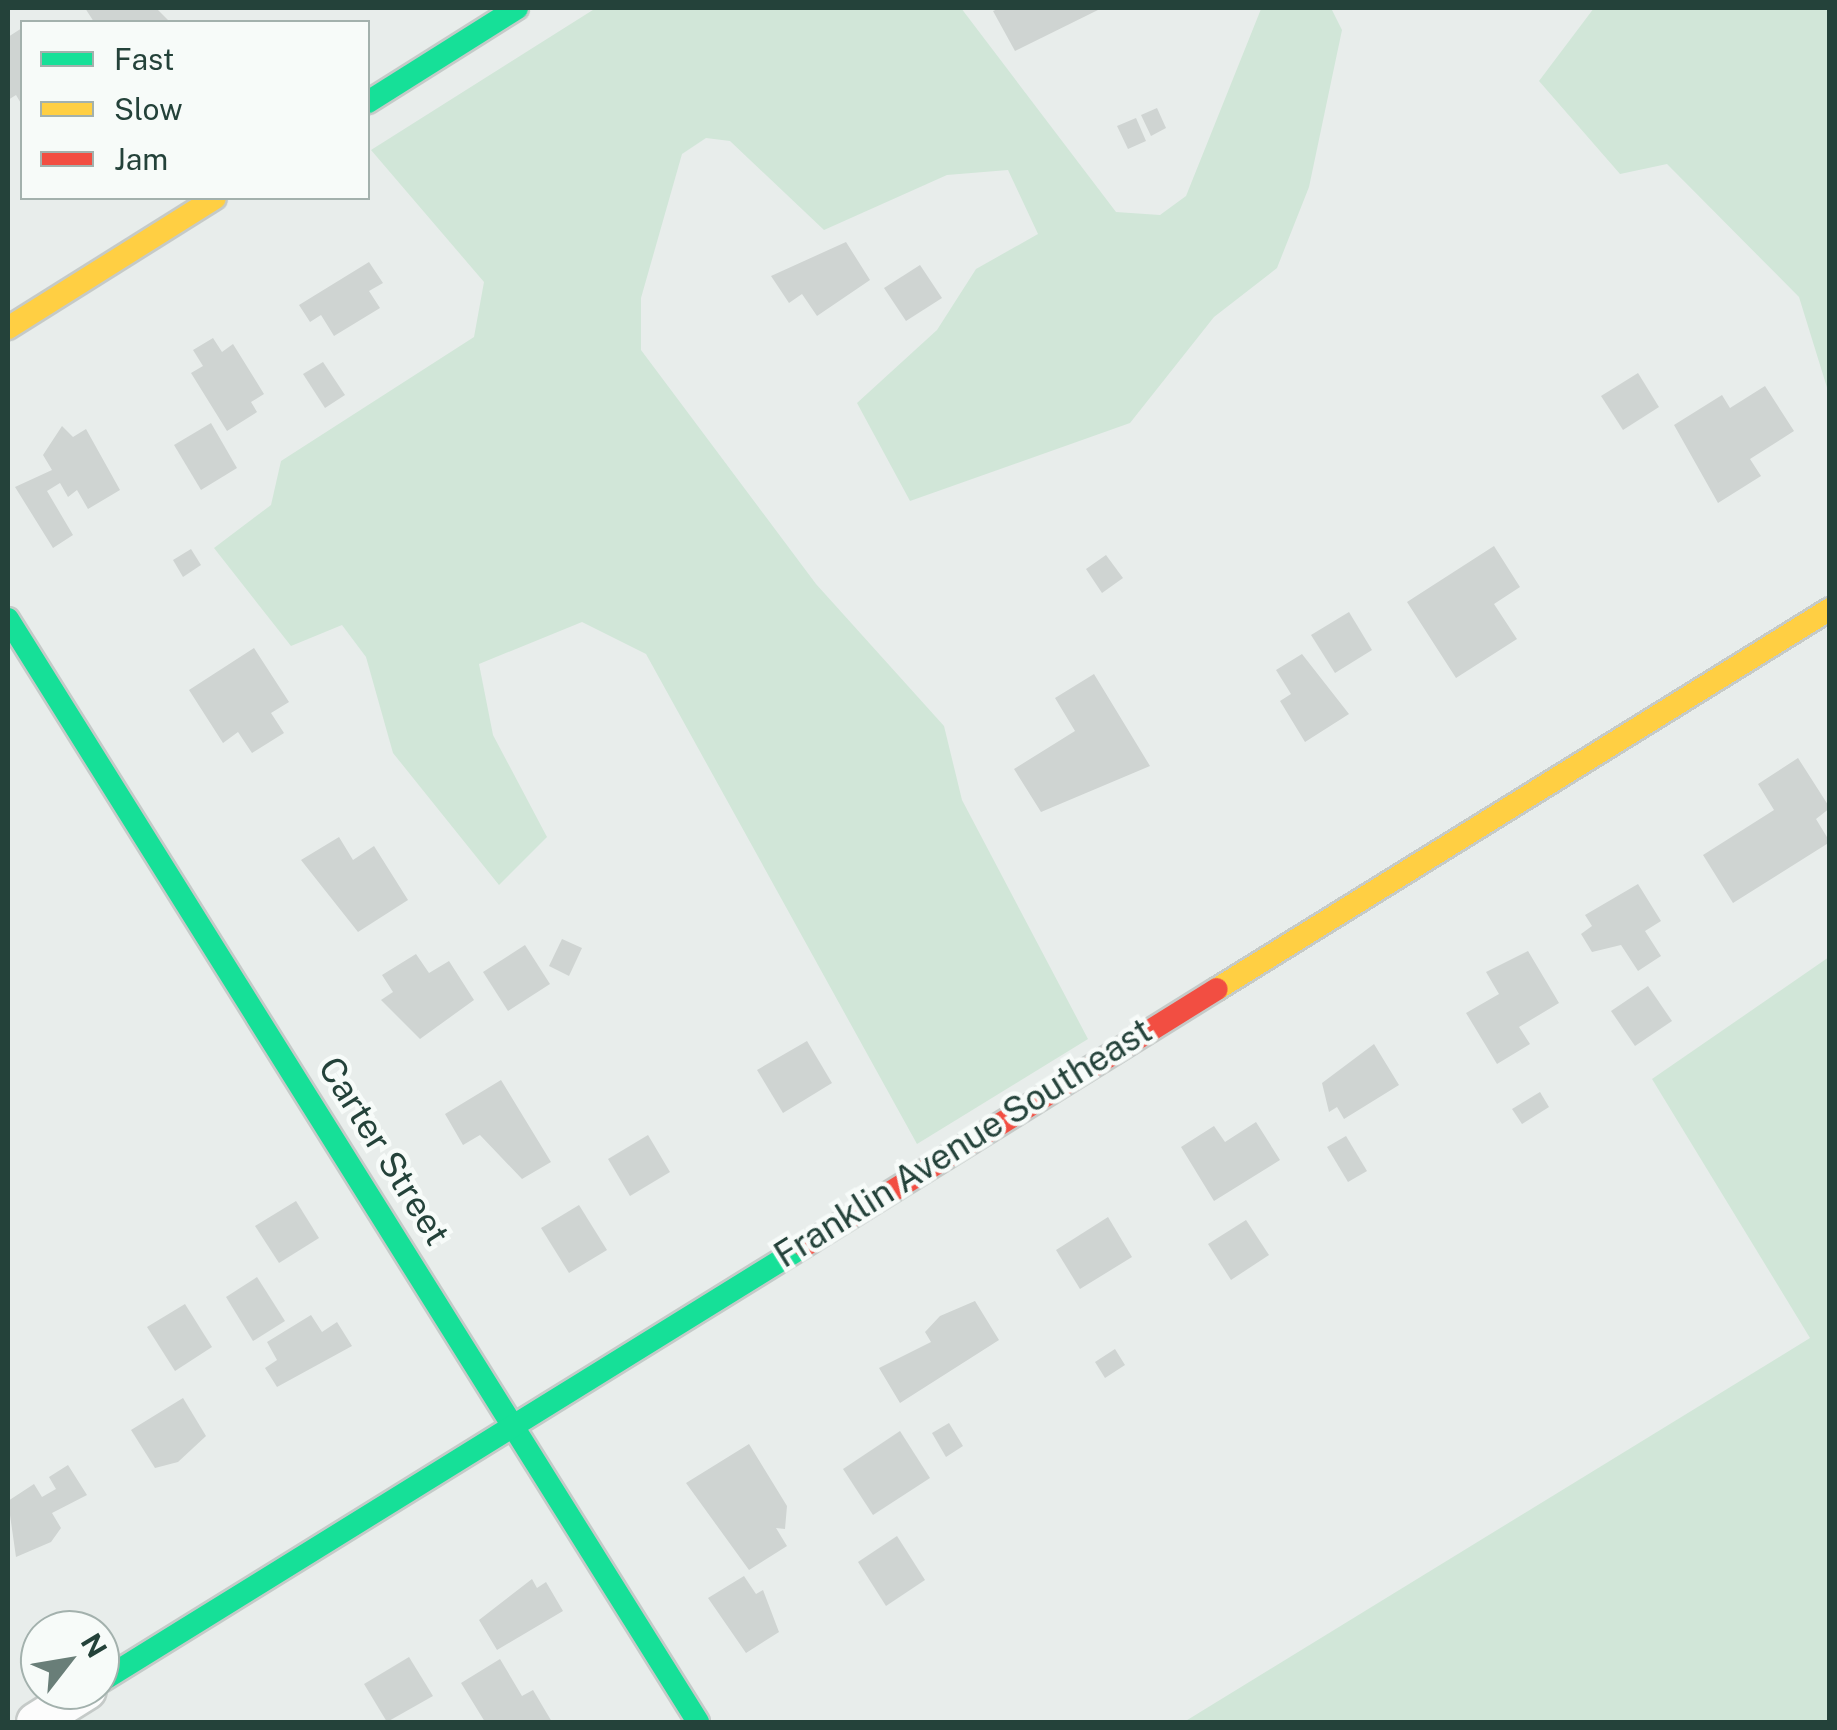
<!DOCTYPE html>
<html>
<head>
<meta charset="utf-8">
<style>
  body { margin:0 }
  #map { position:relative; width:1837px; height:1730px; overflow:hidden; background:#e8edeb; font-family:"Public Sans",sans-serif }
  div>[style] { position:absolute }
  .green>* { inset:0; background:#d1e6d8 }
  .building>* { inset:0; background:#cfd4d2 }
  .roads { filter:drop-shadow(2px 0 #c5cac8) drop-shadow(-2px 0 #c5cac8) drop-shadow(0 2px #c5cac8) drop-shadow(0 -2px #c5cac8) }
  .street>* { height:38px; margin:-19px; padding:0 19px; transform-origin:19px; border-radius:19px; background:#fcfcfc }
  .fast>* { height:22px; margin:-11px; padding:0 11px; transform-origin:11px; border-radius:11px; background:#16e098 }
  .slow>* { height:22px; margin:-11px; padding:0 11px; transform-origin:11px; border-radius:11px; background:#ffcf43 }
  .jam>* { height:22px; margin:-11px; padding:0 11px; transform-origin:11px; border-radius:11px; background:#f24e42 }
  span { translate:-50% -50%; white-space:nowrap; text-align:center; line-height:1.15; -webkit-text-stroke:9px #f7fbf9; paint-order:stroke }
  .street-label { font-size:35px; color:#24423a }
  .frame { position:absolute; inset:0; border:10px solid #24423a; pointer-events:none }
  .legend { position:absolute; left:20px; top:20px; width:350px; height:180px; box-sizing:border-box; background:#f7fbf9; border:2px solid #a3b1ad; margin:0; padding:12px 18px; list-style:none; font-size:30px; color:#24423a }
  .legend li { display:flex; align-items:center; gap:20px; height:50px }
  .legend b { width:50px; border:2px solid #a3b1ad }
  .north { position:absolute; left:20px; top:1610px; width:100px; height:100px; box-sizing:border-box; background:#f7fbf9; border:2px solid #a3b1ad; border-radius:50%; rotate:59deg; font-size:28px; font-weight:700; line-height:40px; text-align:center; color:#24423a }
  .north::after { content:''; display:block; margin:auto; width:35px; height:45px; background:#697e78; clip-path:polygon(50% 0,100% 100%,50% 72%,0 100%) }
</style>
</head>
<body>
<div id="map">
  <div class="green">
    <i style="clip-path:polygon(596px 8px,961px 8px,1116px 212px,1160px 215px,1186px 196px,1261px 9px,1331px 8px,1342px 30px,1309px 187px,1277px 268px,1214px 317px,1130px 423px,910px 501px,857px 403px,937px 330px,976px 269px,1038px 234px,1008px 170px,947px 175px,824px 230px,730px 141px,706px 138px,682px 154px,641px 298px,641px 350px,816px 584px,944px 726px,962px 800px,1088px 1039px,917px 1144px,646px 654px,582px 622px,479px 664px,493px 735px,547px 837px,499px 885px,393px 753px,366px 657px,342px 625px,291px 646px,214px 548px,271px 505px,281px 461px,474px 337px,484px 282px,371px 150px)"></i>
    <i style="clip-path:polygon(1594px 8px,1829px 8px,1829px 394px,1799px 297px,1667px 164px,1620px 174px,1539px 81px)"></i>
    <i style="clip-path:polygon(1829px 957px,1829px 1722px,1184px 1722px,1810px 1338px,1652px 1079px)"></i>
  </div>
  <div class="building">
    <i style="clip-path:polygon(85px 8px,156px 8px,170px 22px,94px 22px)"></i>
    <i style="clip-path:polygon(1000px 8px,1102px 8px,1015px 51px,993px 11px)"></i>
    <i style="clip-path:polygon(22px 28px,22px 105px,16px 95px,8px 100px,8px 37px)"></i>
    <i style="clip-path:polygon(1157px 108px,1166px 128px,1151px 136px,1141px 115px)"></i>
    <i style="clip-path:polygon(1136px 118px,1146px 141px,1128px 149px,1117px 126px)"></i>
    <i style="clip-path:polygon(846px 242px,870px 280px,817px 316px,802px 294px,789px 303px,771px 276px)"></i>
    <i style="clip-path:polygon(369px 262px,383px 283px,369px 291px,380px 308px,334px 336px,321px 315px,310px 322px,299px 305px)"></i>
    <i style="clip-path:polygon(920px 265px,942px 298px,906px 321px,884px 288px)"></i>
    <i style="clip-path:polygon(213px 338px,222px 352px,233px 344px,264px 394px,251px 402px,257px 412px,227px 431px,191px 373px,203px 366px,193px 350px)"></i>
    <i style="clip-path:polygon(323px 362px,345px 395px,325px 408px,303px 374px)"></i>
    <i style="clip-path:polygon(1638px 373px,1659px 407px,1623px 430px,1601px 396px)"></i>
    <i style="clip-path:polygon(1765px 386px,1794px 431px,1750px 459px,1761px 476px,1718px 503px,1674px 425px,1722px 395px,1730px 408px)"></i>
    <i style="clip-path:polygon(211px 423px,237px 468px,201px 490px,174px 445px)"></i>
    <i style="clip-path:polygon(62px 426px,73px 437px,86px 429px,120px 490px,88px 509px,77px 490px,68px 497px,60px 483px,47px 491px,73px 535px,53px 548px,15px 487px,52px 470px,43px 455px)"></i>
    <i style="clip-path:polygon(1494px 546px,1520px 587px,1494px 604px,1517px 639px,1456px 678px,1407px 602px)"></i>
    <i style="clip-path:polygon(191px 549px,201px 565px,183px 577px,173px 560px)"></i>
    <i style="clip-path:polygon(1106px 555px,1123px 578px,1102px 593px,1086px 569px)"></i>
    <i style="clip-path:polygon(1349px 612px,1372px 650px,1335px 673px,1311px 635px)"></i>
    <i style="clip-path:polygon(254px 648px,289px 702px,271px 713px,284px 733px,252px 753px,238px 732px,223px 743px,189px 690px)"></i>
    <i style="clip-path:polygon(1302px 654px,1349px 714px,1305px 742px,1280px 701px,1291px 694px,1276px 670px)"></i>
    <i style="clip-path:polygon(1094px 674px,1150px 766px,1041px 812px,1014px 769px,1075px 731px,1055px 698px)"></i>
    <i style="clip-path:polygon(1798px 758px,1830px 808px,1816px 819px,1830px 842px,1733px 903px,1703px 855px,1774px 810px,1758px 784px)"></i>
    <i style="clip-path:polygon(339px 837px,353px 860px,374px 846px,408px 900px,358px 932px,301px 860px)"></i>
    <i style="clip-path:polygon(1638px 884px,1661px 921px,1645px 931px,1661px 956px,1638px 971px,1621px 945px,1592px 952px,1581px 934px,1592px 926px,1585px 915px)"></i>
    <i style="clip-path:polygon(562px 939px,582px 948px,569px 976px,549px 966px)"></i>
    <i style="clip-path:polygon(525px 945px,550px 984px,508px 1011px,483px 972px)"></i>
    <i style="clip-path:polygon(1528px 951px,1559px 1003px,1519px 1027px,1530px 1044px,1497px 1064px,1466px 1013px,1499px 994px,1486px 972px)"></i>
    <i style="clip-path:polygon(416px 954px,429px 973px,449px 961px,474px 1000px,420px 1039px,381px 1000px,393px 992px,382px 975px)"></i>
    <i style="clip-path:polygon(1648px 986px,1672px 1021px,1635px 1046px,1611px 1011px)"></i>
    <i style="clip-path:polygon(807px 1041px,832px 1083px,783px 1113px,757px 1070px)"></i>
    <i style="clip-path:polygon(1374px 1044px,1399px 1085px,1344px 1119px,1337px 1107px,1329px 1112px,1322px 1083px)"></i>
    <i style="clip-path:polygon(501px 1080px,551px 1162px,522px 1179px,480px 1135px,463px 1145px,445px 1114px)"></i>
    <i style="clip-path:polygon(1540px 1092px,1549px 1107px,1522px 1124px,1512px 1109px)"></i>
    <i style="clip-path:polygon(1256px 1122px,1280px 1160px,1214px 1201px,1181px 1147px,1214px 1126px,1225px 1142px)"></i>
    <i style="clip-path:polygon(648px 1135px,670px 1172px,630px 1196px,608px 1159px)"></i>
    <i style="clip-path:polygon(1346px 1136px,1367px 1171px,1348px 1182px,1327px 1147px)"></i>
    <i style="clip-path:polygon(296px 1201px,319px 1238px,279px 1263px,255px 1226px)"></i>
    <i style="clip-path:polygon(579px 1205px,607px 1250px,569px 1273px,541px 1228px)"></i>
    <i style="clip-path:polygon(1108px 1217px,1132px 1257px,1080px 1289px,1056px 1250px)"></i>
    <i style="clip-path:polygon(1246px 1220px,1269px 1255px,1231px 1280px,1208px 1244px)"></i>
    <i style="clip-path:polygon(257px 1277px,285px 1321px,253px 1341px,226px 1297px)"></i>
    <i style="clip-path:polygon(975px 1301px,999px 1340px,900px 1403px,879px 1368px,931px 1342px,925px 1332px,940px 1316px)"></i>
    <i style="clip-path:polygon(185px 1304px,212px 1347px,175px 1371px,147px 1327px)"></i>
    <i style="clip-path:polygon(311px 1315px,322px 1332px,337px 1322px,352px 1346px,277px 1387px,265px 1368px,277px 1360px,267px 1342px)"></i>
    <i style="clip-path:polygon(1115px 1349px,1125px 1365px,1105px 1378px,1095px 1362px)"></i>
    <i style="clip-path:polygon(183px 1398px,206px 1436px,178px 1462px,155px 1468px,131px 1430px)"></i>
    <i style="clip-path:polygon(949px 1423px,963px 1446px,946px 1457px,932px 1433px)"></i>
    <i style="clip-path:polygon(900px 1431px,930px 1478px,873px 1515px,843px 1469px)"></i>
    <i style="clip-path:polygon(749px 1444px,787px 1506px,785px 1529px,776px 1528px,787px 1546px,749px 1570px,686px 1483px)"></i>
    <i style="clip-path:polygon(68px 1465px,87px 1495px,52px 1513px,61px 1528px,51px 1542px,16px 1557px,8px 1501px,34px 1484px,42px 1497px,56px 1489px,49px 1477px)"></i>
    <i style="clip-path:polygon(897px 1536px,925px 1580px,886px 1606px,858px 1562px)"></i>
    <i style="clip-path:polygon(744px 1576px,756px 1594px,763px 1590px,779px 1632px,746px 1653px,708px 1598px)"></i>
    <i style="clip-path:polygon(532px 1579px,537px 1588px,546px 1582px,563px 1611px,497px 1650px,479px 1620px)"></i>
    <i style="clip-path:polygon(409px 1657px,433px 1696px,387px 1722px,364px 1684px)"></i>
    <i style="clip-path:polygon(500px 1659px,522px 1696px,533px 1690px,552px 1722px,485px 1722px,461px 1683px)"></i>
  </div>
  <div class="roads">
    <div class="street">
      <i style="left:36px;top:1722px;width:60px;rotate:-32.1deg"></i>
    </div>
    <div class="fast">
      <i style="left:368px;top:102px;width:176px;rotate:-32.2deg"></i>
      <i style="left:8px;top:619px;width:1301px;rotate:57.97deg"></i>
      <i style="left:100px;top:1682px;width:828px;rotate:-31.77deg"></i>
    </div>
    <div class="slow">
      <i style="left:8px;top:328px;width:244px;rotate:-32.1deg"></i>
      <i style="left:1217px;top:989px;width:721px;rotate:-31.79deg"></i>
    </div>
    <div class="jam">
      <i style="left:804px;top:1246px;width:486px;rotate:-31.9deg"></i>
    </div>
  </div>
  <div class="street-label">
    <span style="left:963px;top:1143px;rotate:-32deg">Franklin Avenue Southeast</span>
    <span style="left:384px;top:1151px;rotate:58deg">Carter Street</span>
  </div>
  <div class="frame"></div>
  <ul class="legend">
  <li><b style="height:12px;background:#16e098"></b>Fast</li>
  <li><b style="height:12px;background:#ffcf43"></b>Slow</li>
  <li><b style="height:12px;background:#f24e42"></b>Jam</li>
  </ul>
  <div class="north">N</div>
</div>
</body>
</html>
